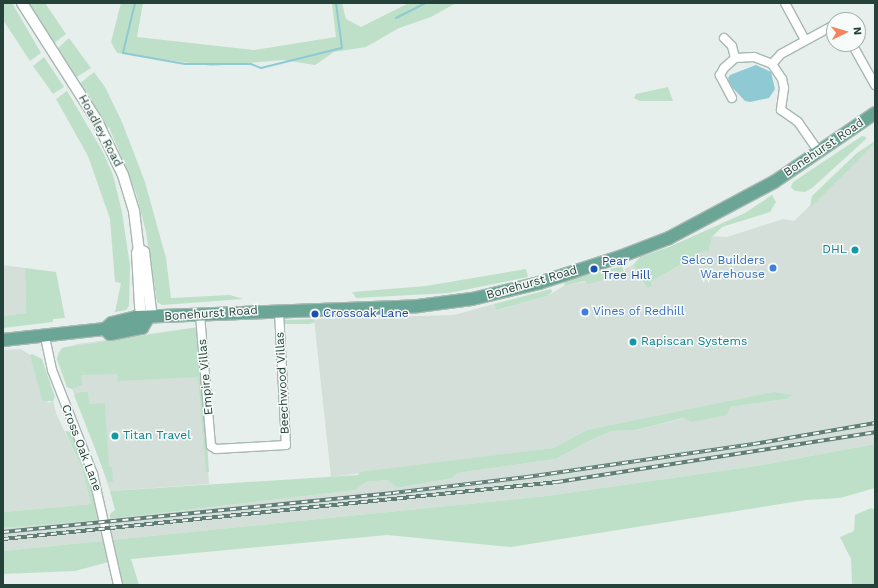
<!DOCTYPE html>
<html>
<head>
<meta charset="utf-8">
<style>
  body { margin:0 }
  #map { position:relative; width:878px; height:588px; overflow:hidden; background:#e6efeb; font-family:"Work Sans",sans-serif }
  div>[style] { position:absolute }
  .built>* { inset:0; background:#d4dfda }
  .green>* { inset:0; background:#bfe0c8 }
  .water>* { inset:0; background:#8ec9d4 }
  .stream>* { height:2px; margin:-1px; padding:0 1px; transform-origin:1px; border-radius:1px; background:#8ec9d4 }
  .roads { filter:drop-shadow(1px 0 #a8b8b2) drop-shadow(-1px 0 #a8b8b2) drop-shadow(0 1px #a8b8b2) drop-shadow(0 -1px #a8b8b2) }
  .minor>* { height:8px; margin:-4px; padding:0 4px; transform-origin:4px; border-radius:4px; background:#fff }
  .tertiary>* { height:10px; margin:-5px; padding:0 5px; transform-origin:5px; border-radius:5px; background:#fff }
  .primary>* { height:12px; margin:-6px; padding:0 6px; transform-origin:6px; border-radius:6px; background:#6aa596 }
  .rail>* { height:3.5px; margin-top:-1.75px; transform-origin:0; background:repeating-linear-gradient(90deg,#f7fbf9 0 6px,#5f7d75 0 12px); box-sizing:border-box; border-block:1px solid #5f7d75 }
  .dots>* { width:11px; height:11px; translate:-50% -50%; box-sizing:border-box; border:2px solid #f7fbf9; border-radius:50% }
  span { translate:-50% -50%; white-space:nowrap; text-align:center; line-height:1.15; -webkit-text-stroke:3px #f7fbf9; paint-order:stroke }
  .street-label { font-size:12px; color:#24423a }
  .culture-label { font-size:12px; color:#0d838f }
  .right { translate:-100% -50%; text-align:right }
  .left { translate:0 -50%; text-align:left }
  .shop-label { font-size:12px; color:#366cbe }
  .transit-label { font-size:12px; color:#164399 }
  .frame { position:absolute; inset:0; border:4px solid #24423a; pointer-events:none }
  .north { position:absolute; left:826px; top:12px; width:40px; height:40px; box-sizing:border-box; background:#f7fbf9; border:1px solid #a3b1ad; border-radius:50%; rotate:85deg; font-size:11px; font-weight:700; line-height:16px; text-align:center; color:#24423a }
  .north::after { content:''; display:block; margin:auto; width:14px; height:18px; background:#f4845f; clip-path:polygon(50% 0,100% 100%,50% 72%,0 100%) }
</style>
</head>
<body>
<div id="map">
  <div class="built">
    <i style="clip-path:polygon(875px 143px,875px 444px,762px 465px,546px 496px,3px 551px,3px 528px,102px 520px,356px 490px,366px 482px,387px 480px,399px 488px,452px 478px,457px 473px,556px 459px,589px 441px,612px 431px,636px 430px,730px 407px,786px 399px,791px 395px,587px 430px,553px 448px,331px 477px,314px 319px,454px 315px,494px 304px,498px 310px,547px 296px,564px 286px,625px 274px,625px 269px,633px 265px,647px 288px,651px 282px,702px 252px,707px 236px,727px 237px,783px 219px,794px 221px)"></i>
    <i style="clip-path:polygon(3px 265px,25px 268px,26px 313px,3px 316px)"></i>
    <i style="clip-path:polygon(199px 327px,209px 484px,110px 491px,88px 426px,72px 389px,67px 387px,57px 359px,58px 353px,62px 348px,78px 344px)"></i>
    <i style="clip-path:polygon(21px 349px,30px 355px,48px 403px,53px 401px,56px 413px,82px 469px,91px 504px,3px 512px,3px 350px)"></i>
  </div>
  <div class="green">
    <i style="clip-path:polygon(3px 3px,12px 3px,41px 53px,30px 61px,3px 20px)"></i>
    <i style="clip-path:polygon(27px 3px,45px 3px,66px 34px,53px 44px)"></i>
    <i style="clip-path:polygon(121px 3px,143px 3px,137px 37px,254px 50px,336px 37px,332px 3px,342px 3px,346px 19px,361px 27px,409px 3px,456px 3px,431px 17px,399px 28px,366px 47px,334px 52px,315px 65px,284px 60px,212px 66px,117px 53px,111px 42px)"></i>
    <i style="clip-path:polygon(69px 38px,91px 68px,75px 78px,56px 50px)"></i>
    <i style="clip-path:polygon(44px 57px,64px 87px,53px 94px,33px 66px)"></i>
    <i style="clip-path:polygon(94px 72px,105px 87px,122px 122px,145px 182px,166px 258px,171px 298px,230px 295px,243px 299px,162px 305px,157px 302px,146px 232px,136px 193px,109px 127px,103px 130px,103px 120px,79px 84px)"></i>
    <i style="clip-path:polygon(668px 87px,673px 101px,640px 101px,634px 98px,636px 94px)"></i>
    <i style="clip-path:polygon(67px 91px,103px 152px,113px 175px,122px 212px,130px 266px,129px 306px,126px 310px,115px 312px,121px 283px,115px 282px,110px 219px,88px 156px,56px 99px)"></i>
    <i style="clip-path:polygon(862px 136px,866px 137px,866px 139px,812px 188px,805px 192px,795px 191px,791px 187px,793px 182px)"></i>
    <i style="clip-path:polygon(875px 141px,875px 143px,810px 208px,812px 196px,857px 153px)"></i>
    <i style="clip-path:polygon(772px 195px,776px 202px,770px 212px,722px 227px,712px 237px,708px 253px,706px 250px,702px 252px,651px 282px,652px 286px,647px 288px,633px 265px,640px 257px,669px 247px,745px 213px)"></i>
    <i style="clip-path:polygon(622px 266px,625px 274px,588px 284px,585px 281px,564px 286px,565px 281px)"></i>
    <i style="clip-path:polygon(25px 268px,56px 272px,65px 318px,53px 319px,53px 322px,3px 328px,3px 316px,26px 313px)"></i>
    <i style="clip-path:polygon(526px 269px,528px 277px,449px 293px,356px 298px,352px 292px,426px 286px)"></i>
    <i style="clip-path:polygon(551px 289px,552px 292px,547px 296px,497px 310px,494px 304px)"></i>
    <i style="clip-path:polygon(314px 319px,315px 322px,310px 324px,283px 324px,284px 320px)"></i>
    <i style="clip-path:polygon(199px 327px,209px 472px,206px 472px,198px 377px,118px 381px,117px 374px,81px 375px,82px 385px,72px 389px,67px 387px,57px 359px,62px 348px)"></i>
    <i style="clip-path:polygon(32px 354px,42px 359px,55px 397px,53px 401px,43px 401px,40px 393px,30px 355px)"></i>
    <i style="clip-path:polygon(80px 392px,88px 392px,89px 404px,105px 403px,109px 467px,112px 467px,113px 482px,108px 482px,74px 395px)"></i>
    <i style="clip-path:polygon(774px 392px,792px 395px,786px 399px,730px 407px,727px 415px,692px 422px,683px 418px,636px 430px,612px 431px,589px 441px,556px 459px,457px 473px,452px 478px,398px 488px,387px 480px,366px 482px,356px 490px,110px 519px,110px 514px,115px 510px,110px 491px,358px 475px,360px 472px,553px 448px,587px 430px)"></i>
    <i style="clip-path:polygon(65px 431px,73px 432px,79px 443px,102px 520px,3px 528px,3px 512px,91px 504px,82px 469px)"></i>
    <i style="clip-path:polygon(875px 444px,875px 488px,840px 498px,806px 500px,511px 547px,387px 535px,131px 559px,139px 585px,123px 585px,116px 560px,75px 571px,3px 574px,3px 551px,546px 496px,762px 465px)"></i>
    <i style="clip-path:polygon(871px 508px,875px 510px,875px 585px,852px 585px,851px 559px,840px 537px,854px 531px,855px 515px)"></i>
  </div>
  <div class="water">
    <i style="clip-path:polygon(756px 65px,771px 72px,775px 89px,769px 98px,750px 102px,745px 101px,731px 86px,728px 78px,730px 75px)"></i>
  </div>
  <div class="stream">
    <i style="left:135px;top:3px;width:51px;rotate:103.5deg"></i>
    <i style="left:123px;top:53px;width:63px;rotate:10.1deg"></i>
    <i style="left:185px;top:64px;width:66px"></i>
    <i style="left:251px;top:64px;width:11px;rotate:22deg"></i>
    <i style="left:261px;top:68px;width:83px;rotate:-13.9deg"></i>
    <i style="left:342px;top:48px;width:45px;rotate:-97.6deg"></i>
    <i style="left:396px;top:18px;width:33px;rotate:-27deg"></i>
  </div>
  <div class="roads">
    <div class="minor">
      <i style="left:785px;top:3px;width:42px;rotate:61.6deg"></i>
      <i style="left:724px;top:38px;width:11px;rotate:45deg"></i>
      <i style="left:732px;top:46px;width:12px;rotate:76deg"></i>
      <i style="left:852px;top:44px;width:47px;rotate:60.7deg"></i>
      <i style="left:772px;top:64px;width:13px;rotate:-48deg"></i>
      <i style="left:781px;top:54px;width:60px;rotate:-28.7deg"></i>
      <i style="left:732px;top:98px;width:26px;rotate:-118deg"></i>
      <i style="left:720px;top:75px;width:8px;rotate:-60deg"></i>
      <i style="left:724px;top:68px;width:15px;rotate:-42deg"></i>
      <i style="left:735px;top:58px;width:19px;rotate:-3deg"></i>
      <i style="left:754px;top:57px;width:19px;rotate:21deg"></i>
      <i style="left:772px;top:64px;width:18px;rotate:56deg"></i>
      <i style="left:782px;top:79px;width:9px;rotate:77deg"></i>
      <i style="left:784px;top:88px;width:22px;rotate:98deg"></i>
      <i style="left:781px;top:110px;width:21px;rotate:35deg"></i>
      <i style="left:798px;top:122px;width:38px;rotate:55deg"></i>
      <i style="left:200px;top:315px;width:131px;rotate:85.2deg"></i>
      <i style="left:211px;top:446px;width:6px;rotate:31deg"></i>
      <i style="left:216px;top:449px;width:70px;rotate:-3.3deg"></i>
      <i style="left:286px;top:445px;width:135px;rotate:-93deg"></i>
      <i style="left:45px;top:337px;width:34px;rotate:78deg"></i>
      <i style="left:52px;top:370px;width:112px;rotate:68.5deg"></i>
      <i style="left:93px;top:474px;width:114px;rotate:77.3deg"></i>
    </div>
    <div class="tertiary">
      <i style="left:22px;top:3px;width:138px;rotate:57.5deg"></i>
      <i style="left:96px;top:119px;width:62px;rotate:64.3deg"></i>
      <i style="left:123px;top:175px;width:38px;rotate:73deg"></i>
      <i style="left:134px;top:211px;width:38px;rotate:83deg"></i>
      <i style="left:139px;top:249px;width:6px;rotate:31deg"></i>
      <i style="left:144px;top:252px;width:59px;rotate:83.2deg"></i>
      <i style="left:151px;top:311px;width:8px;rotate:113deg"></i>
      <i style="left:148px;top:318px;width:9px;rotate:-144deg"></i>
      <i style="left:141px;top:313px;width:7px;rotate:-98deg"></i>
      <i style="left:140px;top:306px;width:53px;rotate:-93.2deg"></i>
      <i style="left:137px;top:253px;width:4px;rotate:-63deg"></i>
    </div>
    <div class="primary">
      <i style="left:105px;top:329px;width:7px;rotate:45deg"></i>
      <i style="left:110px;top:334px;width:33px;rotate:-11deg"></i>
      <i style="left:142px;top:328px;width:12px;rotate:-59deg"></i>
      <i style="left:3px;top:340px;width:103px;rotate:-6.2deg"></i>
      <i style="left:105px;top:329px;width:9px;rotate:-41deg"></i>
      <i style="left:112px;top:323px;width:25px;rotate:-14deg"></i>
      <i style="left:136px;top:317px;width:282px;rotate:-2.2deg"></i>
      <i style="left:418px;top:306px;width:54px;rotate:-7.4deg"></i>
      <i style="left:472px;top:299px;width:69px;rotate:-13.4deg"></i>
      <i style="left:539px;top:283px;width:87px;rotate:-18deg"></i>
      <i style="left:622px;top:256px;width:50px;rotate:-21deg"></i>
      <i style="left:669px;top:238px;width:119px;rotate:-28.1deg"></i>
      <i style="left:774px;top:182px;width:122px;rotate:-34.3deg"></i>
    </div>
  </div>
  <div class="rail">
    <i style="left:3px;top:532px;width:392px;rotate:-5.7deg"></i>
    <i style="left:393px;top:493px;width:135px;rotate:-6.8deg"></i>
    <i style="left:527px;top:477px;width:229px;rotate:-8.3deg"></i>
    <i style="left:754px;top:444px;width:123px;rotate:-9.8deg"></i>
    <i style="left:3px;top:539px;width:557px;rotate:-5.87deg"></i>
    <i style="left:557px;top:482px;width:322px;rotate:-8.9deg"></i>
  </div>
  <div class="dots">
    <i style="left:855px;top:250px;background:#0f9aa8"></i>
    <i style="left:773px;top:268px;background:#3f7fe0"></i>
    <i style="left:594px;top:269px;background:#1a4fb4"></i>
    <i style="left:585px;top:312px;background:#3f7fe0"></i>
    <i style="left:315px;top:314px;background:#1a4fb4"></i>
    <i style="left:633px;top:342px;background:#0f9aa8"></i>
    <i style="left:115px;top:436px;background:#0f9aa8"></i>
  </div>
  <div class="street-label">
    <span style="left:100px;top:131px;rotate:62deg">Hoadley Road</span>
    <span style="left:824px;top:148px;rotate:-34deg">Bonehurst Road</span>
    <span style="left:532px;top:283px;rotate:-16deg">Bonehurst Road</span>
    <span style="left:211px;top:314px;rotate:-4deg">Bonehurst Road</span>
    <span style="left:206px;top:377px;rotate:-95deg">Empire Villas</span>
    <span style="left:283px;top:383px;rotate:-93deg">Beechwood Villas</span>
    <span style="left:81px;top:448px;rotate:69deg">Cross Oak Lane</span>
  </div>
  <div class="culture-label">
    <span class="right" style="left:847px;top:250px">DHL</span>
    <span class="left" style="left:641px;top:342px">Rapiscan Systems</span>
    <span class="left" style="left:123px;top:436px">Titan Travel</span>
  </div>
  <div class="shop-label">
    <span class="right" style="left:765px;top:268px">Selco Builders<br>Warehouse</span>
    <span class="left" style="left:593px;top:312px">Vines of Redhill</span>
  </div>
  <div class="transit-label">
    <span class="left" style="left:602px;top:269px">Pear<br>Tree Hill</span>
    <span class="left" style="left:323px;top:314px">Crossoak Lane</span>
  </div>
  <div class="frame"></div>
  <div class="north">N</div>
</div>
</body>
</html>
